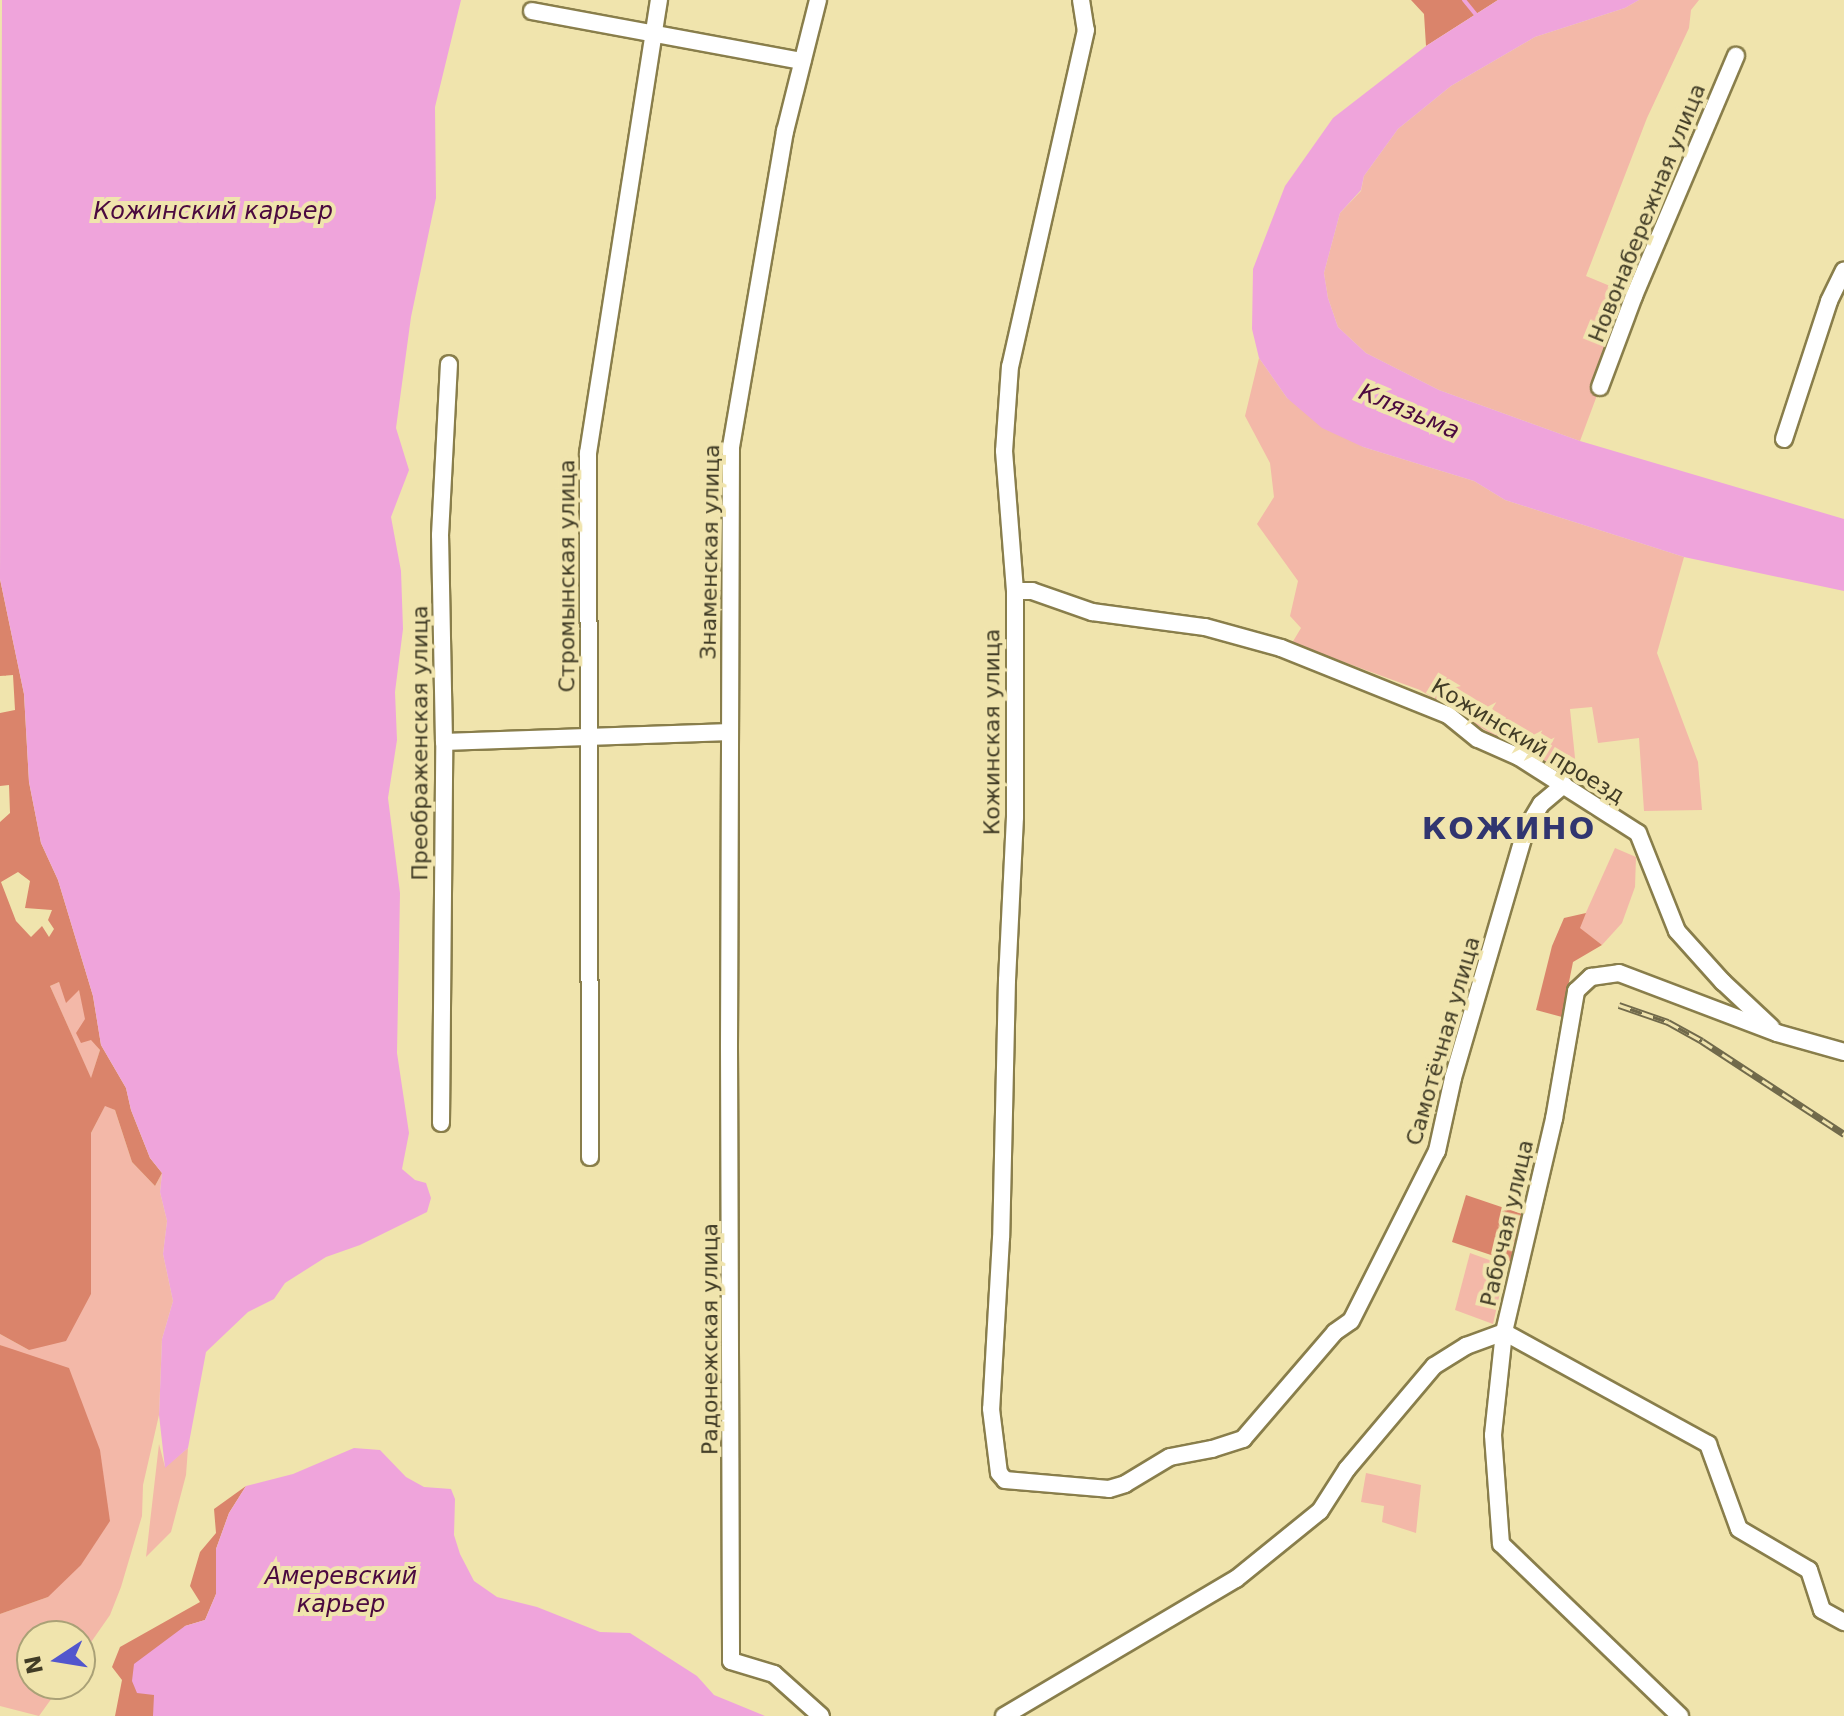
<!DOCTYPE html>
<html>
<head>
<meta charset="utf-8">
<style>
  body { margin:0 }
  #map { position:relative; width:1844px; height:1716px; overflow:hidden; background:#f0e4ad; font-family:"DejaVu Sans",sans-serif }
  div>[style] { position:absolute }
  .green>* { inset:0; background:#f3b8a8 }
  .forest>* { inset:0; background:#da846b }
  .water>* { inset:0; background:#efa4db }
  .stream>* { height:4px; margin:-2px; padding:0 2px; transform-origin:2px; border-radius:2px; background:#efa4db }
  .roads { filter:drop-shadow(2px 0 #897e4b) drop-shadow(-2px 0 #897e4b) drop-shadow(0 2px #897e4b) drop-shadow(0 -2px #897e4b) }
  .minor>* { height:16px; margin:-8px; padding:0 8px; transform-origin:8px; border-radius:8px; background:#fff }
  .rail>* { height:7px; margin-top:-3.5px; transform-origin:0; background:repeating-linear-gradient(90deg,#f0e4ad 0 12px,#716a4b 0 24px); box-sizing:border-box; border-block:2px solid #716a4b }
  span { translate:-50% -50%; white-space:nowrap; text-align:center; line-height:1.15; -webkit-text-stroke:8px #f0e4ad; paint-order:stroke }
  .street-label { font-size:22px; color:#413c26 }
  .water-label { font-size:24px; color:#4b093f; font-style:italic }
  .district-label { font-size:30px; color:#313570; font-weight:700; letter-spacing:2px }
  .north { position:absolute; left:16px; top:1620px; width:80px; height:80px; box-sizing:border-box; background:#f0e4ad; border:2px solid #aaa177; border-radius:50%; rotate:258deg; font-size:22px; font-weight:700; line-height:32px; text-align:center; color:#413c26 }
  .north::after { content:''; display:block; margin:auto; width:28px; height:36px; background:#5256cd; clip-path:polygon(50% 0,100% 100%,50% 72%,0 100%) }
</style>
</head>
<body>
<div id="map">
  <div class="green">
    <i style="clip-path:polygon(1639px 0,1699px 0,1691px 10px,1689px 28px,1647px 118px,1586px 276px,1634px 296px,1580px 441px,1439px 390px,1366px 353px,1338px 327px,1328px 298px,1324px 273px,1340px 213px,1361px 191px,1364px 176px,1398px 129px,1451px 86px,1535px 37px,1625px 8px)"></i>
    <i style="clip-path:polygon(1259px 358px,1287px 398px,1363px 447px,1474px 481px,1505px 500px,1684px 557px,1657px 653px,1698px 762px,1702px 810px,1644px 811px,1639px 738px,1598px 743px,1592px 707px,1570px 709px,1578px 787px,1420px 690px,1292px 643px,1301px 628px,1290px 616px,1298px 581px,1257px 524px,1274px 497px,1270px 463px,1245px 416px)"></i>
    <i style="clip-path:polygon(1615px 848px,1636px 857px,1635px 887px,1622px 923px,1602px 945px,1579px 928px)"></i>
    <i style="clip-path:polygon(59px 982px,64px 992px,79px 989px,91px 1039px,100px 1050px,91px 1079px,50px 986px)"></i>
    <i style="clip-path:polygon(105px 1105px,115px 1110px,132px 1162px,155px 1186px,162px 1173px,160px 1192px,167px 1221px,163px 1254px,173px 1301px,162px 1339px,159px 1415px,143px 1485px,142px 1516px,121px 1587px,110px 1615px,80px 1658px,80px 1636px,32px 1636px,32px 1684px,62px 1684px,39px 1716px,0 1706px,0 1614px,48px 1597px,24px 1355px,0 1345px,0 1334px,29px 1350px,91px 1294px,91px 1133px)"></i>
    <i style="clip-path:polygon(1470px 1253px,1506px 1266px,1493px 1324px,1455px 1310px)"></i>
    <i style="clip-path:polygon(159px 1444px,165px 1467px,188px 1448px,186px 1475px,171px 1532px,146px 1557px)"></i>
    <i style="clip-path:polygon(1366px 1473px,1421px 1485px,1416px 1533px,1382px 1522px,1384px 1506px,1361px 1502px)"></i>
  </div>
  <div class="forest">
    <i style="clip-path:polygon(1411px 0,1498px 0,1426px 46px,1424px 14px)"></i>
    <i style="clip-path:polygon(evenodd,0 579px,24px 694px,29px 782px,41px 843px,58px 880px,93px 996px,101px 1045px,126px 1088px,131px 1110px,150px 1158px,162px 1173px,155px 1186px,132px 1162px,115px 1110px,105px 1106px,91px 1133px,91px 1294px,66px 1341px,29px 1350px,0 1334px,0 822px,10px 813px,9px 785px,0 786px,0 713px,15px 710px,13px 675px,0 676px,0 579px,18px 872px,30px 881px,25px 908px,52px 910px,48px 920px,54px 929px,49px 937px,42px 926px,31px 937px,16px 921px,1px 882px,18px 872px,0 579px,59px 982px,66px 1003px,79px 990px,85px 1019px,76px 1033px,81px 1043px,91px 1040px,100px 1050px,91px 1078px,50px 986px,59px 982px)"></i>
    <i style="clip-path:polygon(1586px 913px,1580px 928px,1602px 945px,1573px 962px,1562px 1017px,1536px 1010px,1552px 946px,1564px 918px)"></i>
    <i style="clip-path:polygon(1466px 1195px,1522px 1214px,1512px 1262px,1452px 1242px)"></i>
    <i style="clip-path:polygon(0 1345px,69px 1368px,100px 1450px,110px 1521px,81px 1565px,48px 1597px,0 1614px)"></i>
    <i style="clip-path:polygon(246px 1486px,229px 1513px,216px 1549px,216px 1594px,205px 1620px,185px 1626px,154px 1695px,156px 1713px,153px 1716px,115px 1716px,122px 1680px,112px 1667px,120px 1647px,200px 1602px,190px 1586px,200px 1552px,216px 1533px,214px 1509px)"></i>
  </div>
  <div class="water">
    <i style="clip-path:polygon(2px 0,461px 0,435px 107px,436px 198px,411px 317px,396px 428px,409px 470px,391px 517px,401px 571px,403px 629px,395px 692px,397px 740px,388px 798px,400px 893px,397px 1053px,409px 1133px,402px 1169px,415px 1180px,426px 1183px,431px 1198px,427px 1212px,360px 1245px,326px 1257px,285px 1283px,274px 1299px,248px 1312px,206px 1352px,188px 1448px,165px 1468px,159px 1415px,162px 1339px,173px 1301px,163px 1254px,167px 1221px,160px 1192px,162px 1173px,150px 1158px,131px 1110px,126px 1088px,101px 1045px,93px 996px,58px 880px,41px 843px,29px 782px,24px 694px,0 579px)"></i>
    <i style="clip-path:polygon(1498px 0,1639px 0,1625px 8px,1535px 37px,1451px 86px,1398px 129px,1364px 176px,1361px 190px,1340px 213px,1324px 273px,1328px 298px,1338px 327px,1366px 353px,1439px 390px,1580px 441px,1844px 519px,1844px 591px,1684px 557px,1505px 500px,1474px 481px,1363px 447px,1322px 428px,1287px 398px,1259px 358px,1252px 329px,1253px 269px,1285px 186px,1333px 118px,1426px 46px)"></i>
    <i style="clip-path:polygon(354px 1448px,380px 1450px,406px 1477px,424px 1487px,451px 1489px,455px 1499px,454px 1535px,460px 1554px,474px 1581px,497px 1597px,537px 1607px,600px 1632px,630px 1633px,697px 1676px,714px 1695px,765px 1716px,153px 1716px,154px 1695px,137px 1693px,132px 1681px,134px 1664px,185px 1626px,205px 1620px,216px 1594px,216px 1549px,229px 1513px,246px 1486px,293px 1474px)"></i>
  </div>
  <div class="stream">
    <i style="left:1464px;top:0;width:22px;rotate:51deg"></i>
  </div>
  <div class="roads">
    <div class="minor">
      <i style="left:818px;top:0;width:135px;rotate:104.1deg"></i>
      <i style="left:785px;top:131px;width:320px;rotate:99.7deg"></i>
      <i style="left:731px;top:446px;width:601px;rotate:90.19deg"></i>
      <i style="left:729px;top:1047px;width:614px;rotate:89.81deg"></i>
      <i style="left:731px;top:1661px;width:45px;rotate:16.8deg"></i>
      <i style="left:774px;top:1674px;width:63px;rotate:41.8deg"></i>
      <i style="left:1081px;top:0;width:30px;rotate:81deg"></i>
      <i style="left:1086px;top:30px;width:344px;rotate:102.7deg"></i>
      <i style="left:1010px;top:366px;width:85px;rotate:94deg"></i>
      <i style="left:1004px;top:451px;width:140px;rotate:85.5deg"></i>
      <i style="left:1015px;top:591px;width:226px;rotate:90deg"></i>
      <i style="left:1015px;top:817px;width:163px;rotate:92.8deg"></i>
      <i style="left:1007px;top:980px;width:258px;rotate:91.3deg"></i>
      <i style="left:1001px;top:1238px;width:171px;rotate:93.3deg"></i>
      <i style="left:991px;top:1409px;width:64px;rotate:82.9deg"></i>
      <i style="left:999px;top:1473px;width:9px;rotate:49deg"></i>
      <i style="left:1005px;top:1480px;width:104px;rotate:4.9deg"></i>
      <i style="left:1109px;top:1489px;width:17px;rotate:-17deg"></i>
      <i style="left:1125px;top:1484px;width:52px;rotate:-31deg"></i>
      <i style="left:1170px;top:1457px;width:43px;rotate:-10.8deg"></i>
      <i style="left:1212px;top:1449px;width:33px;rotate:-18deg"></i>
      <i style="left:1243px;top:1439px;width:141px;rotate:-49.3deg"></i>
      <i style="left:1335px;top:1332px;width:19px;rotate:-35deg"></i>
      <i style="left:1351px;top:1321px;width:191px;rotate:-63.2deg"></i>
      <i style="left:1437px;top:1151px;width:75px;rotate:-77.6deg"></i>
      <i style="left:1453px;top:1078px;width:259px;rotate:-73.7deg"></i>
      <i style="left:1526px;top:829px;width:29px;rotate:-59deg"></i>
      <i style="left:1541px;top:804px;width:30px;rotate:-40deg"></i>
      <i style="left:532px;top:11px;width:275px;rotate:10.5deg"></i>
      <i style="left:1600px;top:387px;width:97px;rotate:-69.5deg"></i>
      <i style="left:1634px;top:296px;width:261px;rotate:-67deg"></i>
      <i style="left:1784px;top:439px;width:145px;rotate:-71.9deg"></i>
      <i style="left:1829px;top:301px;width:34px;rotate:-64deg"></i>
      <i style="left:1015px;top:591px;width:17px"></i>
      <i style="left:1032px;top:591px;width:64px;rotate:19.3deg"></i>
      <i style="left:1092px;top:612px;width:114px;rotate:7.6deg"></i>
      <i style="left:1205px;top:627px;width:79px;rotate:15.4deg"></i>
      <i style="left:1281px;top:648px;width:180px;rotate:21.9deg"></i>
      <i style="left:1448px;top:715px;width:38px;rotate:39deg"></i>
      <i style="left:1478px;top:739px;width:45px;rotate:23.7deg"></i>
      <i style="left:1519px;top:757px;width:141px;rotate:32.6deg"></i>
      <i style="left:1638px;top:833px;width:105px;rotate:68.3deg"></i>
      <i style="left:1677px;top:931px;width:69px;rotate:48deg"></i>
      <i style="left:1723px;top:982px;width:66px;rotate:43.2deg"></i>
      <i style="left:444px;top:742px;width:286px;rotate:-2deg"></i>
      <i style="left:441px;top:1123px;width:381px;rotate:-89.5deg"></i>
      <i style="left:444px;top:742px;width:207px;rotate:-91.1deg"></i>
      <i style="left:440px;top:535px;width:171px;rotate:-87deg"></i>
      <i style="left:590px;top:1157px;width:704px;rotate:-90.16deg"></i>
      <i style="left:588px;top:453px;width:459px;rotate:-81.1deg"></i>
      <i style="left:1504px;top:1332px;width:233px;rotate:28.8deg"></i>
      <i style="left:1708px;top:1444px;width:90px;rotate:70deg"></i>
      <i style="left:1739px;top:1529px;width:81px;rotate:30.4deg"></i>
      <i style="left:1809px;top:1570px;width:42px;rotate:72deg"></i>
      <i style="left:1822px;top:1610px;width:25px;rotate:29deg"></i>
      <i style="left:1004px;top:1716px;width:269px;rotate:-30.6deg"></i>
      <i style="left:1236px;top:1579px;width:108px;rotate:-39deg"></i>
      <i style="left:1320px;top:1511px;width:50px;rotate:-57.3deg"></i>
      <i style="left:1347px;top:1469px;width:135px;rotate:-49.8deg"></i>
      <i style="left:1434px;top:1366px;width:38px;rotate:-32deg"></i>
      <i style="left:1466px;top:1346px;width:40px;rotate:-20.2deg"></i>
      <i style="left:1680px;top:1716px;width:248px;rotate:-136.1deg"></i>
      <i style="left:1501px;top:1544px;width:109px;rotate:-94.2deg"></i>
      <i style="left:1493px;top:1435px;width:104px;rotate:-83.9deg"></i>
      <i style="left:1504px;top:1332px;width:219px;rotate:-76.8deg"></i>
      <i style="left:1554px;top:1119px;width:130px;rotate:-80.2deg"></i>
      <i style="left:1576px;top:991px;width:21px;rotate:-43deg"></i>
      <i style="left:1591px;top:977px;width:28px;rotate:-8deg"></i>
      <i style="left:1619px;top:973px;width:169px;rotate:20.8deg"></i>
      <i style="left:1777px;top:1033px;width:70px;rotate:15.8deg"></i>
    </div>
  </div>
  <div class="rail">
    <i style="left:1619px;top:1005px;width:52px;rotate:19.1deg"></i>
    <i style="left:1668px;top:1022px;width:39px;rotate:29deg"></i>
    <i style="left:1702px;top:1041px;width:170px;rotate:33.2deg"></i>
  </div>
  <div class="street-label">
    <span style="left:1647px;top:213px;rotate:-68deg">Новонабережная улица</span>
    <span style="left:710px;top:552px;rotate:-89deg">Знаменская улица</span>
    <span style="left:567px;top:576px;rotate:-90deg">Стромынская улица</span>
    <span style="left:992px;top:732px;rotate:-90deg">Кожинская улица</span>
    <span style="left:1528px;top:741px;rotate:31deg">Кожинский проезд</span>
    <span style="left:420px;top:743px;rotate:-90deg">Преображенская улица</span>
    <span style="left:1443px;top:1041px;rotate:-74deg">Самотёчная улица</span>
    <span style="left:1507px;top:1223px;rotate:-77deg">Рабочая улица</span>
    <span style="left:710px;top:1339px;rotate:-90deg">Радонежская улица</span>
  </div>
  <div class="water-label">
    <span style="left:213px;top:212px">Кожинский карьер</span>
    <span style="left:1409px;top:412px;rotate:23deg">Клязьма</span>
    <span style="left:341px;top:1591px">Амеревский<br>карьер</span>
  </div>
  <div class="district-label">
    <span style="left:1509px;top:829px">КОЖИНО</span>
  </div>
  <div class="north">N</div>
</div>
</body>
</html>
